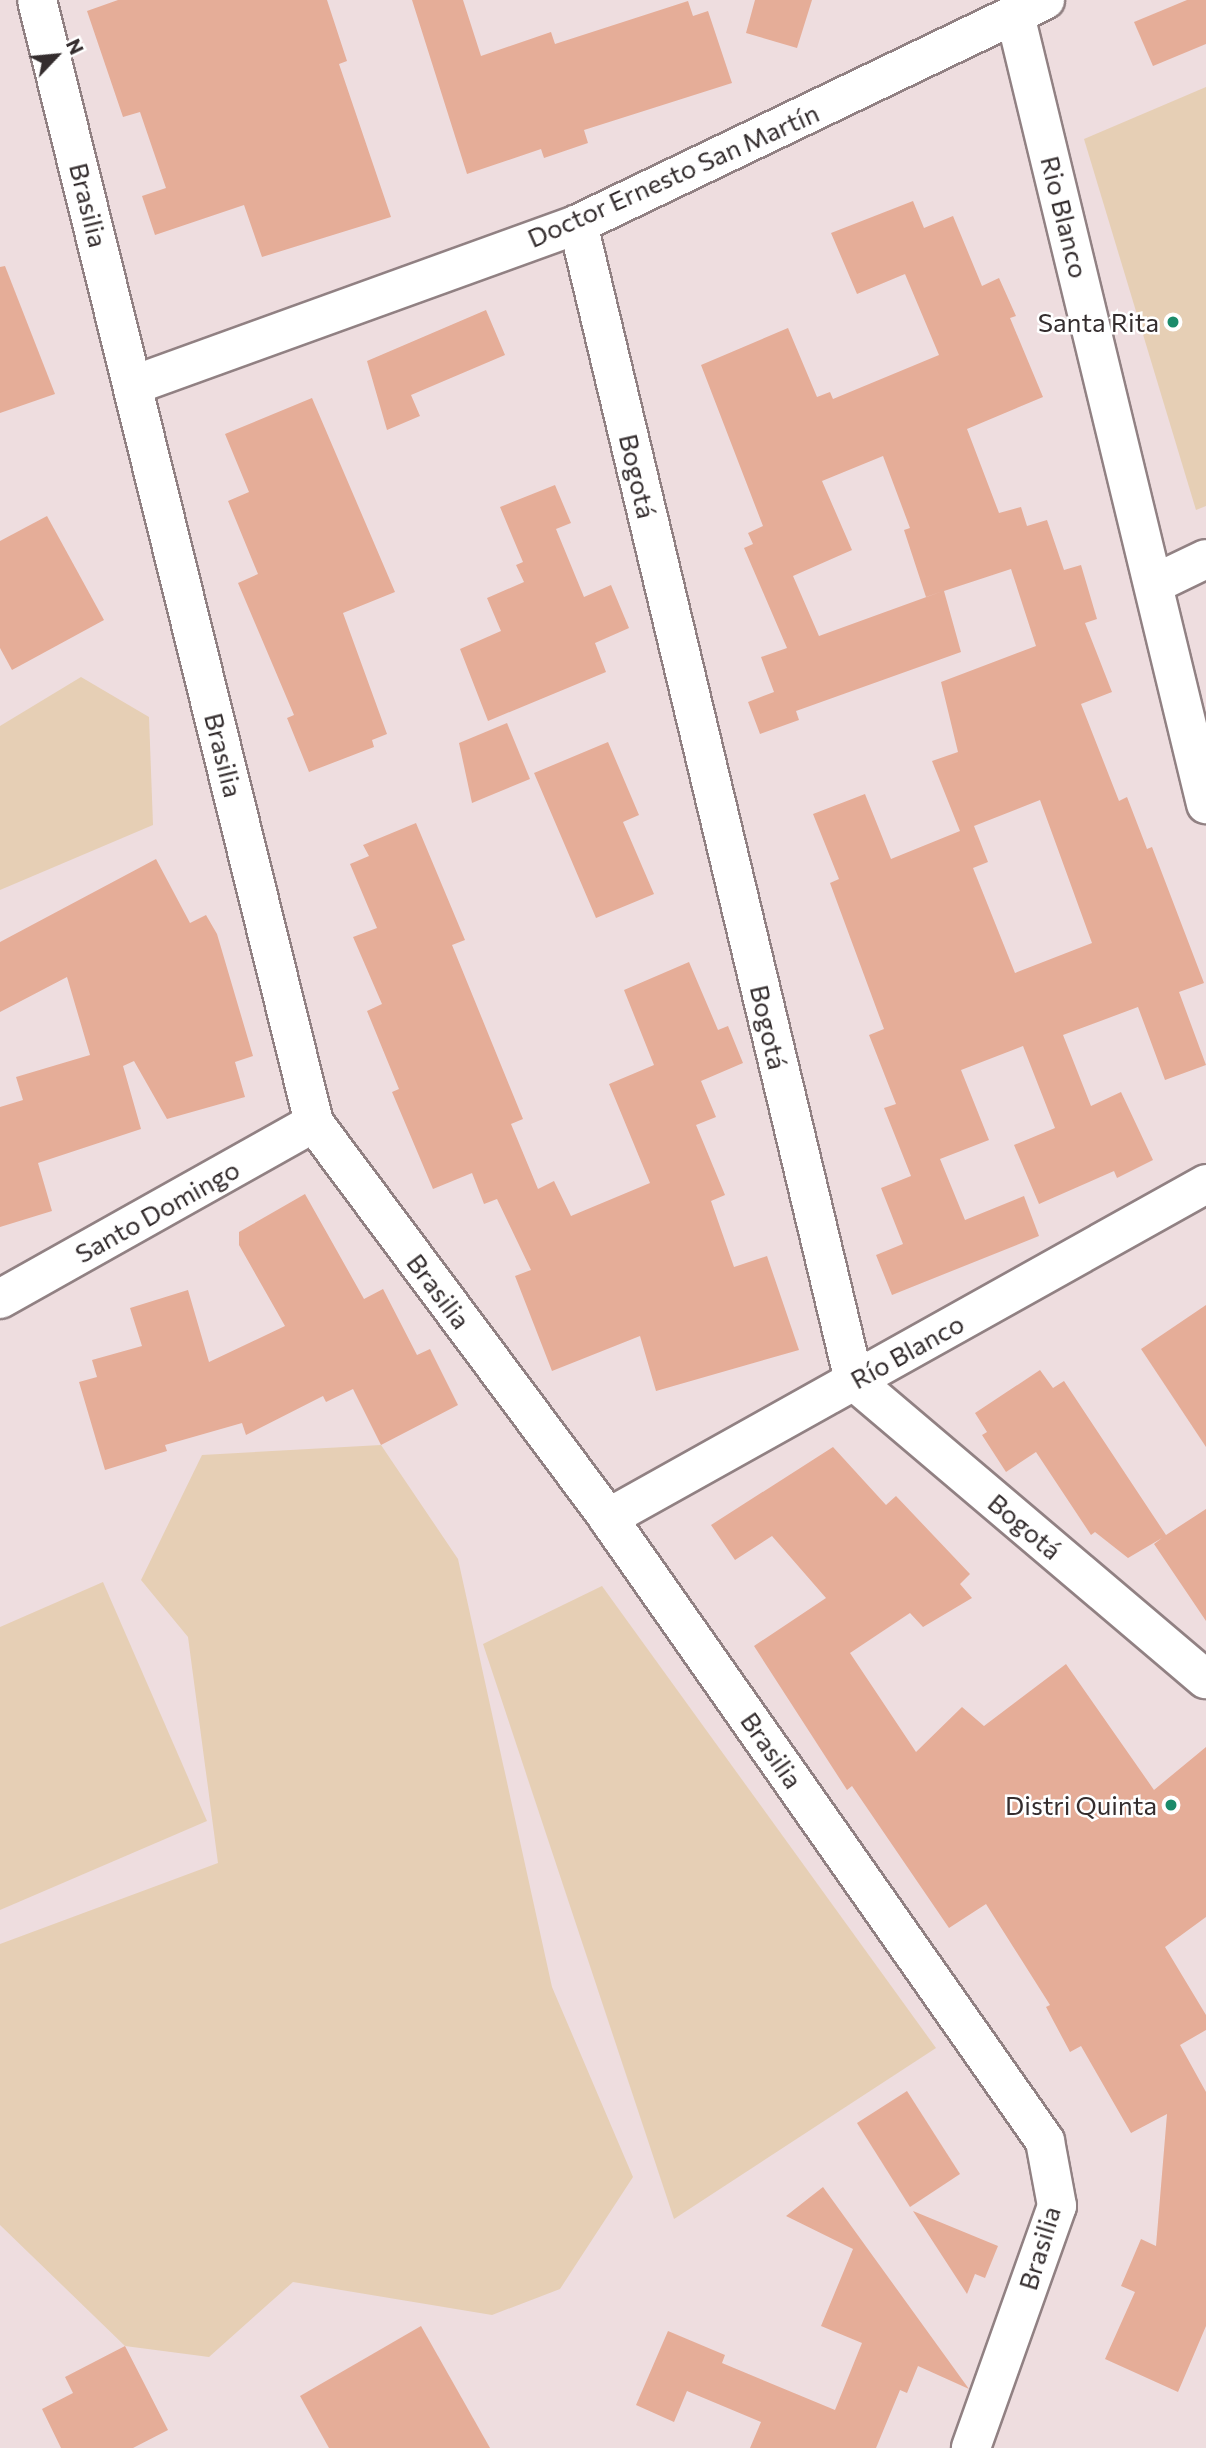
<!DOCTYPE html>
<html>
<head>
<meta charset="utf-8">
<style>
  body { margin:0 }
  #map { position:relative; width:1206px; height:2448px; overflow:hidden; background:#eedddf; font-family:Commissioner,sans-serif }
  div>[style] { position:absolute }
  .green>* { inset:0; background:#e6cfb5 }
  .building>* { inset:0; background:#e5ad98 }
  .roads { filter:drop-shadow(2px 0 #918183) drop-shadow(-2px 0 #918183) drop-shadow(0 2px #918183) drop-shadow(0 -2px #918183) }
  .minor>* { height:38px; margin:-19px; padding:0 19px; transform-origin:19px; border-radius:19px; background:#fff }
  .dots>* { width:19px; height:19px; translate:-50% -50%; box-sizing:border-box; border:4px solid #fff; border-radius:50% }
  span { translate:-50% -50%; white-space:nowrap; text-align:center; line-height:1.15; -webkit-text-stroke:5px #fff; paint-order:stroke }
  .street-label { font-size:26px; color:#342d2e }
  .poi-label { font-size:26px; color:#342d2e }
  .right { translate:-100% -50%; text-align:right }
  .north { position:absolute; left:21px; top:21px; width:70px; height:70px; -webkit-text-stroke:5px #fff; paint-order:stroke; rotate:64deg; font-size:19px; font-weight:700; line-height:28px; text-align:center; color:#342d2e }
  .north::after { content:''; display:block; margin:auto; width:24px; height:32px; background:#342d2e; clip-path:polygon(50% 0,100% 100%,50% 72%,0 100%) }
</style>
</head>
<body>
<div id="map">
  <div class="green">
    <i style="clip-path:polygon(1206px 87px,1206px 506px,1196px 510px,1084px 139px)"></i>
    <i style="clip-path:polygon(81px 677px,149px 717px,153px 825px,0 890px,0 726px)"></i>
    <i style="clip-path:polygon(381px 1445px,458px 1559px,552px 1987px,633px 2177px,560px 2289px,492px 2315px,293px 2282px,209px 2357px,125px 2346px,0 2225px,0 1944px,218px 1863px,188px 1637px,141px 1580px,202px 1455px)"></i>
    <i style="clip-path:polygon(103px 1582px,207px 1821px,0 1910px,0 1627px)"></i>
    <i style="clip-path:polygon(602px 1586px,936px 2048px,674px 2219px,483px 1644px)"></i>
  </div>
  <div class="building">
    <i style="clip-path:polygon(118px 0,327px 0,347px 61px,339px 64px,391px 217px,262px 257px,244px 205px,155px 235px,142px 196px,166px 188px,140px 112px,123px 117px,87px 11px)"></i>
    <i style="clip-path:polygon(412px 0,463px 0,481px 56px,551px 32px,555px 44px,688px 1px,693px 16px,708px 11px,732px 83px,584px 130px,588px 143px,544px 158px,541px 149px,467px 174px)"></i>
    <i style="clip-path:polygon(755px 0,812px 0,797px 48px,746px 33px)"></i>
    <i style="clip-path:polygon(1187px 0,1206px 0,1206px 44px,1153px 66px,1134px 22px)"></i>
    <i style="clip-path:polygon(evenodd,913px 201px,924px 228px,953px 216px,982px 286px,999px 278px,1016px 316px,1010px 318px,1043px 397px,967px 429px,999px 513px,1021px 507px,1027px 526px,1047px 520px,1064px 570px,1081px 565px,1097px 619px,1085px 623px,1112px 692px,1081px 704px,1119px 801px,1127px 797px,1147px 849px,1152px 847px,1204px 983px,1179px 992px,1206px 1065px,1165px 1080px,1138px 1007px,1063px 1035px,1091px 1106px,1121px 1092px,1153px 1160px,1117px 1178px,1114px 1171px,1039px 1204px,1014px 1145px,1055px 1128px,1023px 1046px,961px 1070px,989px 1140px,940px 1159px,965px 1220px,1024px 1196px,1039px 1236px,892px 1295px,876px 1255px,903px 1244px,881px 1188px,911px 1176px,884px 1108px,896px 1104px,869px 1035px,884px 1029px,830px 883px,839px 879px,813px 814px,865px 794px,891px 859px,960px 831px,932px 761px,958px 752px,941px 682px,1036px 646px,1011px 569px,944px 591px,961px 652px,796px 711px,799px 720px,760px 734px,748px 702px,774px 692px,761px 657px,787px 648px,744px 548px,753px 544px,748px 533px,763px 526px,701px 365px,788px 328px,817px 397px,830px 392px,833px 399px,939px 355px,905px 274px,857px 294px,831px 233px,913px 201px,883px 456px,910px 528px,904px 530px,926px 597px,943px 591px,819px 636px,793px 576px,852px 550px,822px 481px,883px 456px,913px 201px,1040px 800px,1092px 943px,1015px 973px,973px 868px,988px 862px,974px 826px,1040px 800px)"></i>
    <i style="clip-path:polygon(5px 266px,55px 394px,0 413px,0 267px)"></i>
    <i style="clip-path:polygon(486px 310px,505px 355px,411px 395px,420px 416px,387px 430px,367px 361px)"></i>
    <i style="clip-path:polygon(312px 398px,395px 592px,343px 613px,387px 734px,372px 740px,374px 747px,309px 772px,287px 718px,294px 715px,238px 583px,258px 574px,228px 501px,249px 492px,225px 434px)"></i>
    <i style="clip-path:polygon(555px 485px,571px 523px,556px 529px,584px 597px,611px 585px,629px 628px,595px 643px,606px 672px,488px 721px,460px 649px,501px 631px,487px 598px,524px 582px,516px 565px,523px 562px,500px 507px)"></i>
    <i style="clip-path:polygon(47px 516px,104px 620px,12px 670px,0 648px,0 541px)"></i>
    <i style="clip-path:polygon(507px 723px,530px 779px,472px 803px,459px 743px)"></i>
    <i style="clip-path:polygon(608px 742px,639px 815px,623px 822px,654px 894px,596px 918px,534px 773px)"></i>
    <i style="clip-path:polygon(416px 823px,465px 940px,452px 945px,523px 1119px,511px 1124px,538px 1189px,554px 1181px,571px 1216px,650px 1183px,609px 1084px,654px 1065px,624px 990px,689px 962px,718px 1030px,728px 1026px,743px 1063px,701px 1081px,716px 1117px,696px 1125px,725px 1195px,711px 1201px,734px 1267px,767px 1256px,799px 1350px,656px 1391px,640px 1336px,552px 1371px,515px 1276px,531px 1270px,497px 1199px,484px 1204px,472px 1173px,433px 1189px,392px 1092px,399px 1089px,367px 1011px,382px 1004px,353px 937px,377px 928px,350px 864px,369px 856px,363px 845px)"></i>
    <i style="clip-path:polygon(156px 859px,190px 923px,206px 915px,217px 934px,253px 1056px,235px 1062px,245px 1097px,167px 1119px,134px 1061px,123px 1066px,141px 1129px,38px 1163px,52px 1211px,0 1227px,0 1107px,23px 1100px,16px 1077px,90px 1055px,67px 977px,0 1012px,0 942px)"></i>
    <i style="clip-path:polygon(305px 1194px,364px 1299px,383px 1289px,417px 1355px,430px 1349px,458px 1405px,381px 1445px,353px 1389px,326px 1402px,323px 1396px,246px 1435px,242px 1423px,165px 1445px,167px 1451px,105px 1470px,79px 1382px,97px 1377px,92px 1360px,142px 1346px,130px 1308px,188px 1290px,209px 1362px,285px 1326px,239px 1245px,239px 1232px)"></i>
    <i style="clip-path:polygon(1206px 1305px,1206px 1447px,1141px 1349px)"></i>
    <i style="clip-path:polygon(1040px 1370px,1053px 1388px,1064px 1381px,1166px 1535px,1206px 1509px,1206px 1621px,1154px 1544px,1162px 1538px,1128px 1558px,1095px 1532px,1091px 1535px,1036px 1452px,1006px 1472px,982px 1435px,987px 1432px,975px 1413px)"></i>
    <i style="clip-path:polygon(833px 1447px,886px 1505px,896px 1496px,970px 1574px,960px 1584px,972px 1598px,923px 1627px,910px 1613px,850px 1653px,916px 1752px,962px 1707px,984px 1726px,1066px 1664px,1154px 1790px,1206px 1747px,1206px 1917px,1165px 1947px,1206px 2015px,1206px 2030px,1180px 2045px,1206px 2092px,1206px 2326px,1178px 2392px,1105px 2359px,1135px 2292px,1121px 2286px,1141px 2239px,1156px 2246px,1167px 2114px,1131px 2133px,1081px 2046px,1070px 2052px,1046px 2007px,1050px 2005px,986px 1904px,949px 1928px,852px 1786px,847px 1790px,754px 1646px,826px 1598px,772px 1536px,735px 1560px,711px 1525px)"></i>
    <i style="clip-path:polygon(907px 2091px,960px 2174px,910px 2207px,857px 2123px)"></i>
    <i style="clip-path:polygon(823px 2187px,969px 2389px,918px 2366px,907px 2393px,900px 2390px,876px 2448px,750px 2448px,761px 2422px,687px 2391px,674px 2422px,636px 2405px,668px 2331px,725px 2355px,722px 2363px,835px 2410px,862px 2343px,821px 2326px,853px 2249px,786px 2216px)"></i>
    <i style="clip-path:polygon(913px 2211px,998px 2246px,985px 2278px,975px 2274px,967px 2294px)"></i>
    <i style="clip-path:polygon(421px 2326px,490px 2448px,329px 2448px,300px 2396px)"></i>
    <i style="clip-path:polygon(125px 2346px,168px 2430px,133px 2448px,61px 2448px,42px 2409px,73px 2393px,65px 2377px)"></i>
  </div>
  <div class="roads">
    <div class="minor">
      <i style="left:37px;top:0;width:1157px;rotate:76.14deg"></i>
      <i style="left:314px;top:1123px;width:492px;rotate:53.3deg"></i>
      <i style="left:608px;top:1518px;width:761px;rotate:54.95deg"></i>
      <i style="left:1045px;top:2141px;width:66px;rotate:79.5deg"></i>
      <i style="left:1057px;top:2206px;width:257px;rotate:109.6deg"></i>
      <i style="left:1015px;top:15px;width:812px;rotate:76.39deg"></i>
      <i style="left:578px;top:224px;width:1189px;rotate:76.58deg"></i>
      <i style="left:854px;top:1381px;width:461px;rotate:40.3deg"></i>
      <i style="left:134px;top:385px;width:472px;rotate:-19.9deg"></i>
      <i style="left:578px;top:224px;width:518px;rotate:-25.63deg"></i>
      <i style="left:1156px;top:583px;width:55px;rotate:-25.6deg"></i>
      <i style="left:0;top:1299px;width:360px;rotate:-29.3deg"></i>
      <i style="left:608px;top:1518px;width:685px;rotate:-29.18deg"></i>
    </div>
  </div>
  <div class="dots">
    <i style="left:1173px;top:322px;background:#1b8b6a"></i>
    <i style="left:1171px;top:1805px;background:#1b8b6a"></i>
  </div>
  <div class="street-label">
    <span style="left:673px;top:175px;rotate:-24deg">Doctor Ernesto San Martín</span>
    <span style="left:89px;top:205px;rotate:76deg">Brasilia</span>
    <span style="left:1065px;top:217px;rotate:76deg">Rio Blanco</span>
    <span style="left:638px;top:476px;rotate:77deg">Bogotá</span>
    <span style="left:224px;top:755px;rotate:76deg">Brasilia</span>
    <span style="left:769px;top:1027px;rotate:77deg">Bogotá</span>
    <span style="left:157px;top:1211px;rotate:-29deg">Santo Domingo</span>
    <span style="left:439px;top:1291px;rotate:53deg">Brasilia</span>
    <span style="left:907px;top:1351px;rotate:-29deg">Río Blanco</span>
    <span style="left:1025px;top:1526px;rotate:40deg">Bogotá</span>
    <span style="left:772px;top:1750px;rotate:55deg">Brasilia</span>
    <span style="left:1039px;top:2248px;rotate:-73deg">Brasilia</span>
  </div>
  <div class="poi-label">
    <span class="right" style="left:1159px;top:322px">Santa Rita</span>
    <span class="right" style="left:1157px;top:1805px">Distri Quinta</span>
  </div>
  <div class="north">N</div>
</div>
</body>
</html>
